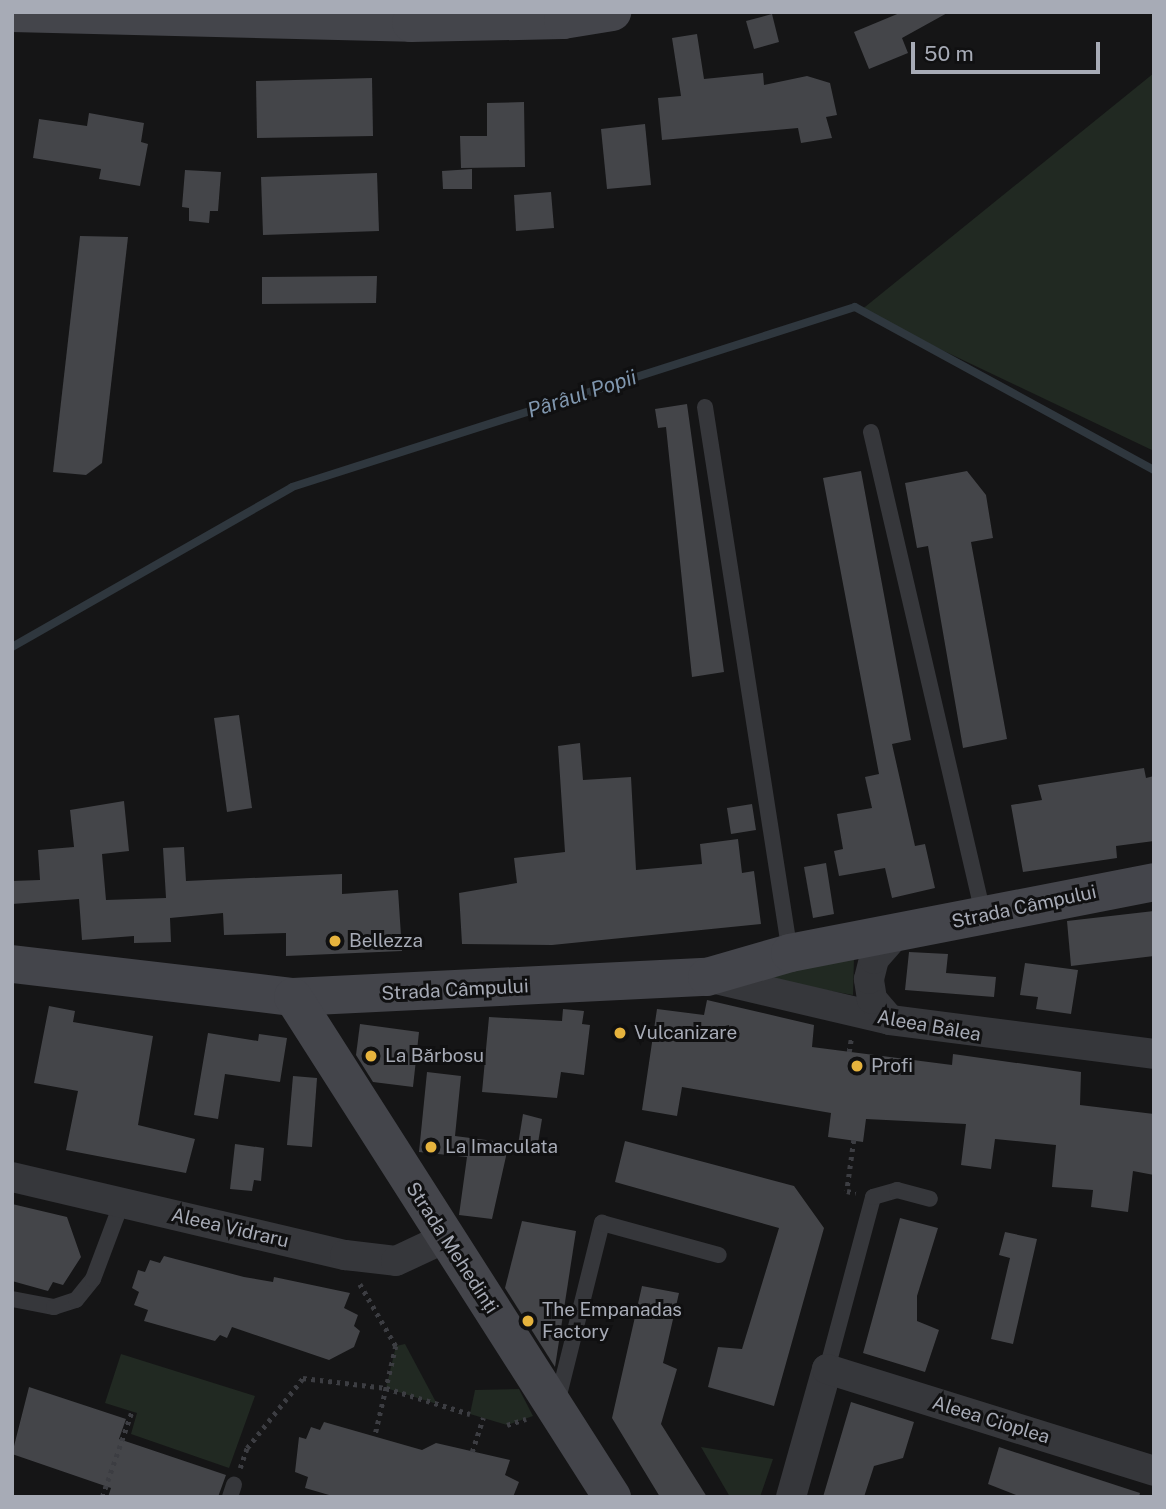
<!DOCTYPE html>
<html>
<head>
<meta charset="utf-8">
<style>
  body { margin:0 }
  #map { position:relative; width:1166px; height:1509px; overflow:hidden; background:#151516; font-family:"Public Sans",sans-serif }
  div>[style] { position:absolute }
  .green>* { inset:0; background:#212922 }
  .stream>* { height:8px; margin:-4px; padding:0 4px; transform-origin:4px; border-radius:4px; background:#2f373e }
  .building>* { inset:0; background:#444549 }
  .path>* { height:4.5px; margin-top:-2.25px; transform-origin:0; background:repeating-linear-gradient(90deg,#3c3d42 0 3.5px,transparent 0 8.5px) }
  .lane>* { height:16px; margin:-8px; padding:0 8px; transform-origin:8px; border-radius:8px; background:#36373b }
  .street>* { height:30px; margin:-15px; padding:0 15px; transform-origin:15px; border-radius:15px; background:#36373b }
  .secondary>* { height:38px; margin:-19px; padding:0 19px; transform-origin:19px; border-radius:19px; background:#44454b }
  .dots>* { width:19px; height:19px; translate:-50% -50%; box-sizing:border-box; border:4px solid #101011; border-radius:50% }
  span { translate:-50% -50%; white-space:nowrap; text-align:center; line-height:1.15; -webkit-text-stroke:6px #101011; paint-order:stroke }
  .street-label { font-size:19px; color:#a7abb6 }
  .poi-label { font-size:19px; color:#a7abb6 }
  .left { translate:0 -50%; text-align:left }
  .water-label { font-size:21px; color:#8097af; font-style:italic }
  .frame { position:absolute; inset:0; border:14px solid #a7abb6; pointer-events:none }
  .scale { position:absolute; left:911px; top:42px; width:189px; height:32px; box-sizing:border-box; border:4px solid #a7abb6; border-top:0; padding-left:9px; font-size:21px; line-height:24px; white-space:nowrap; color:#a7abb6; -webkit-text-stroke:5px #101011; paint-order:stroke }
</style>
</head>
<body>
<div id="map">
  <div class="green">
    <i style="clip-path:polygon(1154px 73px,1154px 451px,860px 311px)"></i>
    <i style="clip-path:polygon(854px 958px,853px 995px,759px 978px)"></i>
    <i style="clip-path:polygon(405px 1344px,437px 1404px,386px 1388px,396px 1346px)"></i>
    <i style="clip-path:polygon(121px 1354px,255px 1396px,229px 1468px,131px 1434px,137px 1413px,105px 1403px)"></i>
    <i style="clip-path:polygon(519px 1389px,533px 1416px,507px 1425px,470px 1414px,475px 1390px)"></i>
    <i style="clip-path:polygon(701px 1447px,773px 1459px,760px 1497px,730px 1497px)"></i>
  </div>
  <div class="stream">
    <i style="left:12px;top:647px;width:322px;rotate:-29.7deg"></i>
    <i style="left:292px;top:487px;width:591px;rotate:-17.73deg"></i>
    <i style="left:855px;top:307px;width:341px;rotate:28.6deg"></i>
  </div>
  <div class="building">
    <i style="clip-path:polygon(902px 12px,949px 12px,902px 38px,908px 53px,869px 69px,854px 32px)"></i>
    <i style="clip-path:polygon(772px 14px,779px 42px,754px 49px,746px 21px)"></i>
    <i style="clip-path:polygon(697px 34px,704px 79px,763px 73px,764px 85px,807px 76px,830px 83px,837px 115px,826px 117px,832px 138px,801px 143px,798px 128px,662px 140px,658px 98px,681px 96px,672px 38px)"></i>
    <i style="clip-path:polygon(372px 78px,373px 136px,257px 138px,256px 81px)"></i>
    <i style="clip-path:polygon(524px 102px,525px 167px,461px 168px,460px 136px,487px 136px,487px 103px)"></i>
    <i style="clip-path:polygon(89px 113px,144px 123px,141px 142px,148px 144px,140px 186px,99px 179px,101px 169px,33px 158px,39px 119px,87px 126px)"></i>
    <i style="clip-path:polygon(645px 124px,651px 185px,607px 189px,601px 129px)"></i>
    <i style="clip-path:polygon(472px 169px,472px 189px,443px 189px,442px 171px)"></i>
    <i style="clip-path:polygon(185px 170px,221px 172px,218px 211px,210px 211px,209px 223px,189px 221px,189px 208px,182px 207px)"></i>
    <i style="clip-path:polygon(377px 173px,379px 231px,263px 235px,261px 177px)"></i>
    <i style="clip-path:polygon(551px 192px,554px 228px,516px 231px,514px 195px)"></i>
    <i style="clip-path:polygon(80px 236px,128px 237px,102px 463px,86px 475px,53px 472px)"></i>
    <i style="clip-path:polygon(377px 276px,376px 303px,262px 304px,262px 277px)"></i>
    <i style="clip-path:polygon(687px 404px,724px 672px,692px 677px,666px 427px,658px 428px,655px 409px)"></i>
    <i style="clip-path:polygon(861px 471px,911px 740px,892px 744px,915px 846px,925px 844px,935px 888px,892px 898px,885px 868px,839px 876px,834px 851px,843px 849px,837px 814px,872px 808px,865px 777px,879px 774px,823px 478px)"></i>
    <i style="clip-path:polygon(967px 471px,986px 495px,993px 538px,971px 542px,1007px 739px,963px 748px,928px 546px,917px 548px,905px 483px)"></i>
    <i style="clip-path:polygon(239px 715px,252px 808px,227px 812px,214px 718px)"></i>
    <i style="clip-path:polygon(580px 743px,583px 780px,631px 777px,636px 870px,702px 864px,700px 844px,738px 839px,742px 873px,754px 871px,761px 924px,552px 945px,462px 944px,459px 893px,517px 883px,514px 858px,565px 852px,558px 746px)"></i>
    <i style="clip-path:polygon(1144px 768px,1146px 778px,1154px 776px,1154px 841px,1116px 846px,1117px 858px,1023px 872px,1011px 805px,1042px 800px,1038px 785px)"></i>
    <i style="clip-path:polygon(124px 801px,129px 851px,102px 854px,106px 900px,166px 898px,163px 848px,184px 847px,186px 881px,342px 874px,342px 894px,398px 890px,402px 951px,286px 956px,286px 933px,224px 935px,223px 913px,170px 918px,171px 942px,134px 943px,134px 936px,82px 940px,79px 899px,12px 904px,12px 881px,40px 880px,38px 850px,74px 847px,70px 810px)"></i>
    <i style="clip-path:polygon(752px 804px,756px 830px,731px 834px,727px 808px)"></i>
    <i style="clip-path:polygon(826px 863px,834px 914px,813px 918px,804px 867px)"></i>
    <i style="clip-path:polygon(1154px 911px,1154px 956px,1071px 966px,1067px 921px)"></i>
    <i style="clip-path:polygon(909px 952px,948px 954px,946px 973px,996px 977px,994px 997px,905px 990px)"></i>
    <i style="clip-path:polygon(1025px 963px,1078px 970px,1071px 1014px,1036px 1009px,1038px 997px,1020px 995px)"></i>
    <i style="clip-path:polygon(707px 1000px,814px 1025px,812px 1047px,952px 1065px,953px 1054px,1081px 1072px,1080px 1105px,1154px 1114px,1154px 1175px,1133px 1171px,1128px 1212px,1091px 1207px,1093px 1190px,1052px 1187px,1056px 1145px,995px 1139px,991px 1169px,961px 1165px,966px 1124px,866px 1119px,863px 1142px,828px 1137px,831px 1113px,682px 1087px,677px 1116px,642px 1110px,657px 1009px,704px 1015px)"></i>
    <i style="clip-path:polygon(49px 1006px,75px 1011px,73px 1022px,153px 1036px,138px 1125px,195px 1139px,186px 1173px,66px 1150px,78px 1091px,34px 1083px)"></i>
    <i style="clip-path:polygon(563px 1009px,584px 1011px,582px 1024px,590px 1025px,584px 1075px,561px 1072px,557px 1098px,482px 1092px,489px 1017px,562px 1021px)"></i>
    <i style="clip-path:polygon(360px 1024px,419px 1032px,413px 1087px,373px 1082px,356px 1055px)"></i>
    <i style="clip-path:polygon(208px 1033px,258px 1041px,259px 1034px,287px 1038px,280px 1082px,225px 1074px,218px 1119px,194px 1115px)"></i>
    <i style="clip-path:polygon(427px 1072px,461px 1076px,455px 1136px,509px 1143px,492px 1219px,459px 1215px,467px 1157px,419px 1152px)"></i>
    <i style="clip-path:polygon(293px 1076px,317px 1078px,312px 1147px,287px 1145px)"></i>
    <i style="clip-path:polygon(523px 1114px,542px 1119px,537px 1149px,518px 1145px)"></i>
    <i style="clip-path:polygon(625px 1141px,794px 1186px,824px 1228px,774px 1406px,708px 1387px,718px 1347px,742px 1349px,779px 1228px,615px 1182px)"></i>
    <i style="clip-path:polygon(235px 1144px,264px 1148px,261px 1181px,254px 1180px,252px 1191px,230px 1189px)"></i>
    <i style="clip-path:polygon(12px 1204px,67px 1217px,81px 1257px,63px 1285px,53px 1282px,48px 1291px,12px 1281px)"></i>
    <i style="clip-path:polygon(900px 1218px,938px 1228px,917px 1296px,917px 1321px,939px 1330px,925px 1372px,863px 1353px)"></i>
    <i style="clip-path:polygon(522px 1221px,576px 1231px,555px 1367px,505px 1288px)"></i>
    <i style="clip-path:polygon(1005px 1232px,1037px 1239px,1013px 1344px,991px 1339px,1010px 1258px,999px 1255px)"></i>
    <i style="clip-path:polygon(164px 1256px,244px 1277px,273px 1282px,274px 1277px,350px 1293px,344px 1308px,358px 1315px,354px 1326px,360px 1331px,354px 1347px,329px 1360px,232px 1327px,227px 1338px,220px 1335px,215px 1341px,144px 1321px,148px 1310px,134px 1305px,139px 1292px,132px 1288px,138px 1270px,145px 1272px,150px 1260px,160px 1263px)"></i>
    <i style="clip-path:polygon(642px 1286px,679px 1293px,663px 1363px,677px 1369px,661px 1424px,707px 1497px,660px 1497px,612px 1418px)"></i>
    <i style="clip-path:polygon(29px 1387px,126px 1419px,119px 1439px,226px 1475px,218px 1497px,108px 1497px,111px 1488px,12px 1454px)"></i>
    <i style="clip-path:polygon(851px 1402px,914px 1422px,903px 1458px,874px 1466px,864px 1497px,823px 1497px)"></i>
    <i style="clip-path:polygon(324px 1422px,422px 1450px,436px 1443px,510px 1460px,505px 1475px,519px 1482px,513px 1497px,336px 1497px,305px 1488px,308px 1477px,295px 1472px,299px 1437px,306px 1439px,311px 1427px,320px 1430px)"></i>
    <i style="clip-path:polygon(999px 1447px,1140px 1493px,1139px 1497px,1021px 1497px,988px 1484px)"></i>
  </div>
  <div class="path">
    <i style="left:849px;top:1052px;width:13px;rotate:-81deg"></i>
    <i style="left:854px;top:1140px;width:51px;rotate:97.8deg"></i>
    <i style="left:847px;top:1191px;width:9px;rotate:13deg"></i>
    <i style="left:360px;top:1284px;width:72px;rotate:59.9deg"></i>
    <i style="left:396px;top:1346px;width:92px;rotate:103.1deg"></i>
    <i style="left:507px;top:1425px;width:20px;rotate:-18deg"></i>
    <i style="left:472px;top:1452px;width:36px;rotate:-72deg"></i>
    <i style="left:240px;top:1468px;width:21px;rotate:-71deg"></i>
    <i style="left:247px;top:1448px;width:90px;rotate:-51.3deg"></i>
    <i style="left:303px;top:1378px;width:84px;rotate:6.9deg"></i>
    <i style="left:386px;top:1388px;width:88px;rotate:17.2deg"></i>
    <i style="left:102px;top:1497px;width:91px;rotate:-70.8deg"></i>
  </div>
  <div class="lane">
    <i style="left:705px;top:407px;width:553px;rotate:81.15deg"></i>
    <i style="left:871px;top:432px;width:496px;rotate:76.9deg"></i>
    <i style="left:12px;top:1299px;width:43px;rotate:10.8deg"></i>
    <i style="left:54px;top:1307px;width:23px;rotate:-18deg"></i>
    <i style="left:76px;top:1300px;width:27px;rotate:-51deg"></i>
    <i style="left:93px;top:1279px;width:82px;rotate:-69.4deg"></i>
    <i style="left:827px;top:1369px;width:178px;rotate:-75deg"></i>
    <i style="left:873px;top:1197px;width:25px;rotate:-16deg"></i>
    <i style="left:897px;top:1190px;width:34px;rotate:15deg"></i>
    <i style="left:557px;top:1403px;width:186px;rotate:-76deg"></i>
    <i style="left:602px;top:1223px;width:121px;rotate:15.3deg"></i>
    <i style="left:230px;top:1497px;width:13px;rotate:-72deg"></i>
  </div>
  <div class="street">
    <i style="left:707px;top:977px;width:188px;rotate:13.2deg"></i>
    <i style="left:890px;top:1020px;width:266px;rotate:7.3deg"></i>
    <i style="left:890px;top:1020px;width:28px;rotate:-131deg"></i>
    <i style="left:872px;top:999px;width:20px;rotate:-99deg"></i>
    <i style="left:869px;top:979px;width:21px;rotate:-76deg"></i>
    <i style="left:874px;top:959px;width:30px;rotate:-49deg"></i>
    <i style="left:12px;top:1177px;width:342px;rotate:13.2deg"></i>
    <i style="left:345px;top:1255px;width:51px;rotate:6.7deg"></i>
    <i style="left:396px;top:1261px;width:54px;rotate:-25.1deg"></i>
    <i style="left:791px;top:1497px;width:133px;rotate:-74.3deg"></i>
    <i style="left:827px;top:1369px;width:343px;rotate:17.3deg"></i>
  </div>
  <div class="secondary">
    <i style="left:12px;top:13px;width:399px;rotate:1.4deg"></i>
    <i style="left:411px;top:23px;width:152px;rotate:-1.1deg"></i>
    <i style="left:563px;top:20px;width:50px;rotate:-9.3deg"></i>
    <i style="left:12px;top:964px;width:283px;rotate:6.7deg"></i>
    <i style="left:293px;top:997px;width:414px;rotate:-2.8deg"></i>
    <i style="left:707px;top:977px;width:86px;rotate:-16.1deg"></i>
    <i style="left:790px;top:953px;width:371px;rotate:-11deg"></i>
    <i style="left:293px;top:997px;width:593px;rotate:57.46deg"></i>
  </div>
  <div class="dots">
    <i style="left:335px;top:941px;background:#e6b33d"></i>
    <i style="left:620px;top:1033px;background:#e6b33d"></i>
    <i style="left:371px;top:1056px;background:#e6b33d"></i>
    <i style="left:857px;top:1066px;background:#e6b33d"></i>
    <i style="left:431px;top:1147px;background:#e6b33d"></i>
    <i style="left:528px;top:1321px;background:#e6b33d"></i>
  </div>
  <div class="street-label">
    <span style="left:1024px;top:907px;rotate:-12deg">Strada Câmpului</span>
    <span style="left:455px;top:990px;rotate:-3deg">Strada Câmpului</span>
    <span style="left:929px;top:1026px;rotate:10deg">Aleea Bâlea</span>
    <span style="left:230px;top:1228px;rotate:13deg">Aleea Vidraru</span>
    <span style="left:452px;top:1248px;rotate:57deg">Strada Mehedinți</span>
    <span style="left:991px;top:1420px;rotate:17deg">Aleea Cioplea</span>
  </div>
  <div class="poi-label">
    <span class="left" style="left:349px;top:941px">Bellezza</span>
    <span class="left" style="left:634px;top:1033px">Vulcanizare</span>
    <span class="left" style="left:385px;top:1056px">La Bărbosu</span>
    <span class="left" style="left:871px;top:1066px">Profi</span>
    <span class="left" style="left:445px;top:1147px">La Imaculata</span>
    <span class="left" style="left:542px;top:1321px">The Empanadas<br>Factory</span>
  </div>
  <div class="water-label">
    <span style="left:582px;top:394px;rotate:-18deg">Pârâul Popii</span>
  </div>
  <div class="frame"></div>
  <div class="scale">50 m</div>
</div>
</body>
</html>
